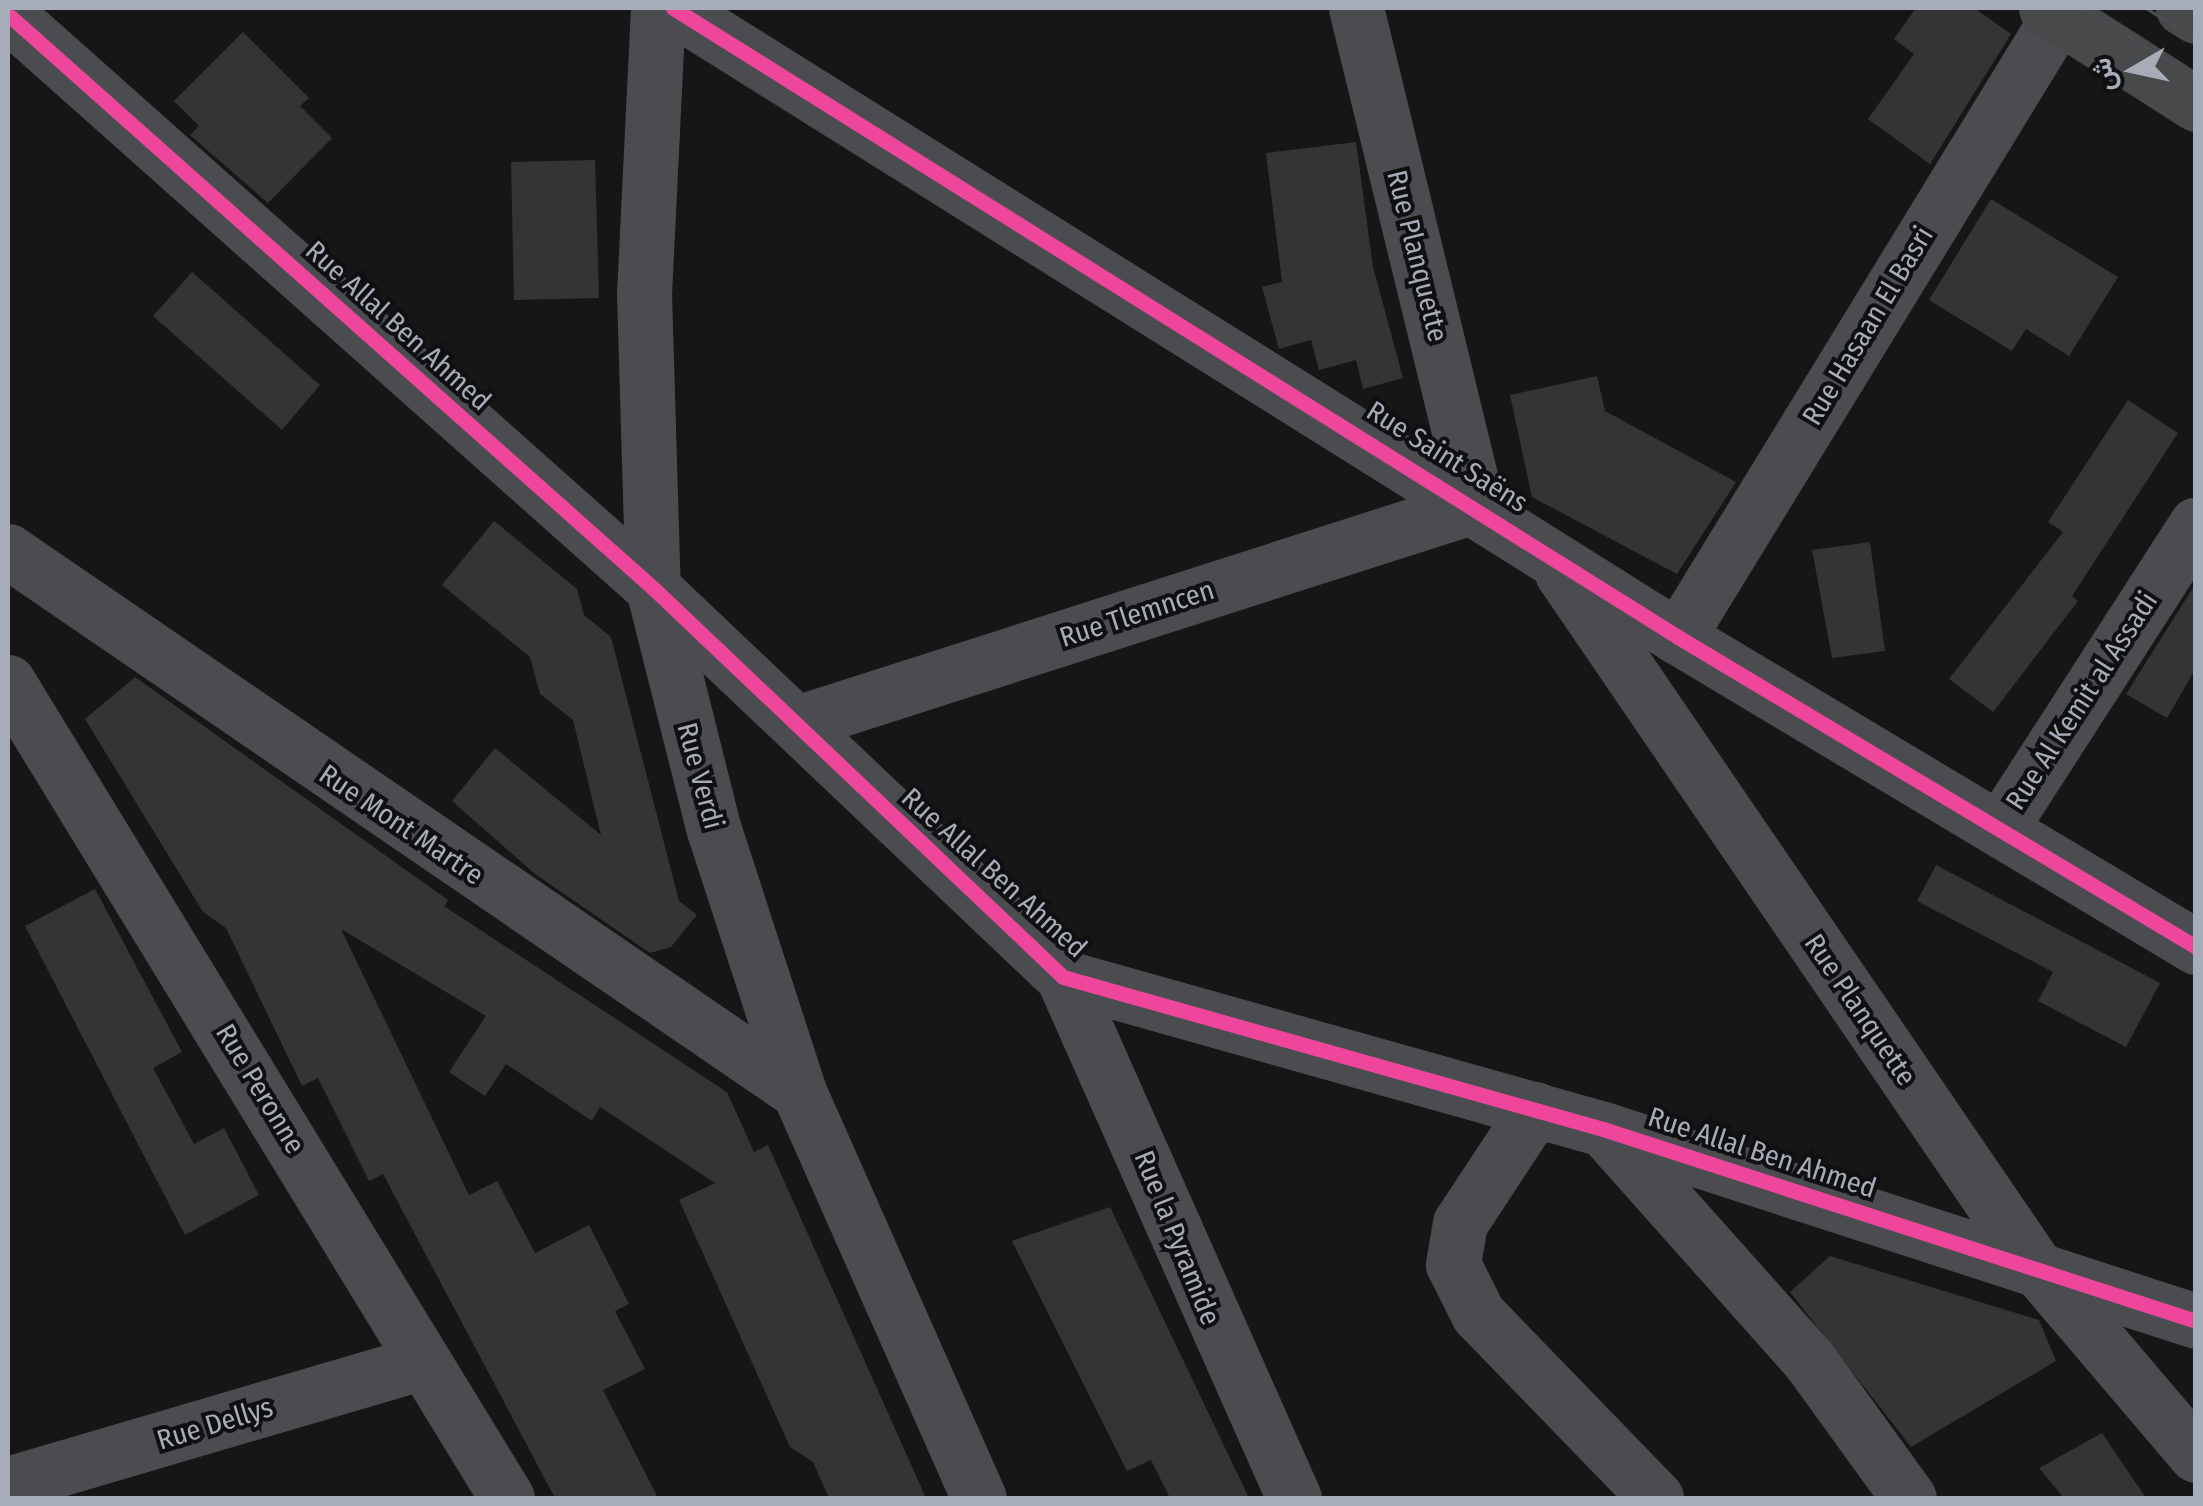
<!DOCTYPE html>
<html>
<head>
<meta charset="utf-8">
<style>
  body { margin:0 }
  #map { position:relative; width:2203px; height:1506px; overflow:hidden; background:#161616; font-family:"Fira Sans Condensed",Vazirmatn,sans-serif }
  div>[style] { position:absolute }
  .building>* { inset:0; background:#343435 }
  .minor>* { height:55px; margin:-27.5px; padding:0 27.5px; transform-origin:27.5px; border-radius:27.5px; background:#4a4c4f }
  .major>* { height:55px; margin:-27.5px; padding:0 27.5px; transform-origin:27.5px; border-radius:27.5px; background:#48494b }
  .tram>* { height:2.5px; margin:-1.25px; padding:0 1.25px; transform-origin:1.25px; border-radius:1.25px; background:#4a4c4f }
  .cycleway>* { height:15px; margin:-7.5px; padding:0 7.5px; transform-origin:7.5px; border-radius:7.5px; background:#ed469a }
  span { translate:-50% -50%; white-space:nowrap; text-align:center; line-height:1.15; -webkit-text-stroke:8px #101012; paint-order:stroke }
  .street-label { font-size:28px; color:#a7adb8 }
  .frame { position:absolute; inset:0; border:10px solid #a7adb8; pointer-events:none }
  .north { position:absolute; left:2083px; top:20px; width:100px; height:100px; -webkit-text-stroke:8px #101012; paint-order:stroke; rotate:261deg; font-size:28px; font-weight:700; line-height:40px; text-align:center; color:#a7adb8 }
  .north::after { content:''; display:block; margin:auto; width:35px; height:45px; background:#a7adb8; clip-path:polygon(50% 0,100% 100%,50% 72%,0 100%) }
</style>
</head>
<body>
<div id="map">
  <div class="building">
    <i style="clip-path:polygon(1916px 8px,1974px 8px,2011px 34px,1930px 164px,1868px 119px,1914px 54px,1894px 39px)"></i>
    <i style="clip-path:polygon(243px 32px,309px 98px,300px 106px,332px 138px,268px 203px,190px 135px,199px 126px,174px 101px)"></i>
    <i style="clip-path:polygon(1356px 142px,1373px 267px,1403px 378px,1363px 389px,1356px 360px,1319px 370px,1311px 340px,1279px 349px,1262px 287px,1282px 282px,1266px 153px)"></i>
    <i style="clip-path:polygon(595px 160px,599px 298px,514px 300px,511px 162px)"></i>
    <i style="clip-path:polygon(1991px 199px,2118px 277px,2069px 356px,2026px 329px,2012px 351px,1929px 300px)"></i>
    <i style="clip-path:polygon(192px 272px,320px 385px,282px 430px,153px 316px)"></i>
    <i style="clip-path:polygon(1597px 376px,1605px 411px,1736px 482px,1677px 574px,1532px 497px,1510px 395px)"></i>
    <i style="clip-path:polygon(2128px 400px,2178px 433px,2072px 596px,2078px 601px,1993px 712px,1949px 679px,2063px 532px,2048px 522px)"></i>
    <i style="clip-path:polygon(494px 521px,577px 589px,584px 615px,611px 637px,679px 901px,697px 915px,671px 947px,650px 953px,535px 874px,452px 801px,495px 748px,601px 835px,573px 720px,540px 694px,530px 657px,442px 585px)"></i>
    <i style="clip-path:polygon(1870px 542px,1885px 651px,1832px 658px,1812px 550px)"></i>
    <i style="clip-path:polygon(2196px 583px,2196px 668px,2167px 718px,2126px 694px)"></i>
    <i style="clip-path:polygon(135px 677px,448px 900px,444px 906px,727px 1092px,754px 1152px,768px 1145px,926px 1498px,829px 1498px,813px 1462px,790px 1447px,679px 1200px,715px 1183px,600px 1107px,592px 1121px,506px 1064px,485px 1096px,449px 1072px,486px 1016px,341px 929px,469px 1195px,497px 1181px,535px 1253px,589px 1225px,629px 1304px,615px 1311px,645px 1369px,603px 1390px,658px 1498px,555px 1498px,383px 1174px,369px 1181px,318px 1078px,302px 1086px,226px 928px,203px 912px,85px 719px)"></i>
    <i style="clip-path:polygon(1936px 865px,2160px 983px,2126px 1047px,2038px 1001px,2053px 972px,1917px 901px)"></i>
    <i style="clip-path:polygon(95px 889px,182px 1052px,153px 1068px,194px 1144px,224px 1128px,259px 1195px,185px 1235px,25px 926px)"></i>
    <i style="clip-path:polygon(1110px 1207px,1249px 1498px,1170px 1498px,1151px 1460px,1127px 1471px,1012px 1241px)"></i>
    <i style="clip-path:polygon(1830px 1256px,2039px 1320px,2056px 1361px,1911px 1447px,1790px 1292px)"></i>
    <i style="clip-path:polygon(2102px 1433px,2146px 1498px,2064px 1498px,2039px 1468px)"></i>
  </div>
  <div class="minor">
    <i style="left:658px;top:8px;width:285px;rotate:92.8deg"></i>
    <i style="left:644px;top:293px;width:295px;rotate:88.3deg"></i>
    <i style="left:653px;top:588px;width:250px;rotate:75.9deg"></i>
    <i style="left:714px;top:830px;width:275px;rotate:72deg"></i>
    <i style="left:799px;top:1092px;width:444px;rotate:66.1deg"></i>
    <i style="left:673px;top:8px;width:1186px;rotate:32.04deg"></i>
    <i style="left:1678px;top:637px;width:604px;rotate:30.9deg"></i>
    <i style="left:1356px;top:8px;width:512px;rotate:76.32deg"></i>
    <i style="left:11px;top:17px;width:859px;rotate:41.65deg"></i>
    <i style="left:653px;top:588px;width:565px;rotate:43.49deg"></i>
    <i style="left:1063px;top:977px;width:561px;rotate:15.72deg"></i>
    <i style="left:1603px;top:1129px;width:623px;rotate:17.94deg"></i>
    <i style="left:8px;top:551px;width:958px;rotate:34.37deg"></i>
    <i style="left:1562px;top:573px;width:840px;rotate:55.67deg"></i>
    <i style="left:2036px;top:1267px;width:247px;rotate:49.6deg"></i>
    <i style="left:1678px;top:637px;width:729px;rotate:-58.51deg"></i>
    <i style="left:8px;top:682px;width:956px;rotate:58.55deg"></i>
    <i style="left:797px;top:723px;width:714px;rotate:-17.78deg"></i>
    <i style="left:2001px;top:827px;width:360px;rotate:-57.2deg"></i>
    <i style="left:1063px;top:977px;width:570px;rotate:66.09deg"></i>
    <i style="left:1535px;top:1109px;width:136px;rotate:123.3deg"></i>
    <i style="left:1460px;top:1223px;width:42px;rotate:99.7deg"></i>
    <i style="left:1453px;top:1264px;width:56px;rotate:63.4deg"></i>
    <i style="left:1478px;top:1314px;width:256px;rotate:45.9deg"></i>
    <i style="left:1605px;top:1131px;width:307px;rotate:48.3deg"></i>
    <i style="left:1809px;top:1360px;width:170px;rotate:54.1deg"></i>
    <i style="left:8px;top:1484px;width:432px;rotate:-16.4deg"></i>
  </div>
  <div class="major">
    <i style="left:2046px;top:8px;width:178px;rotate:32.6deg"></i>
    <i style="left:2183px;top:8px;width:15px;rotate:32deg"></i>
  </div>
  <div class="tram">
    <i style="left:2083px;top:8px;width:132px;rotate:31.4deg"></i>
    <i style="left:2146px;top:8px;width:59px;rotate:31.8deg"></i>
  </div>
  <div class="cycleway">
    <i style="left:673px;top:8px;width:1186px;rotate:32.04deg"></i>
    <i style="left:1678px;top:637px;width:604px;rotate:30.9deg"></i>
    <i style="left:11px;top:17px;width:859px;rotate:41.65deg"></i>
    <i style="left:653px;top:588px;width:565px;rotate:43.49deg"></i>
    <i style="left:1063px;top:977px;width:561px;rotate:15.72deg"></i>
    <i style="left:1603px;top:1129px;width:623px;rotate:17.94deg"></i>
  </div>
  <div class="street-label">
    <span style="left:1417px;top:256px;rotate:76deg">Rue Planquette</span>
    <span style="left:398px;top:326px;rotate:42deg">Rue Allal Ben Ahmed</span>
    <span style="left:1868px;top:326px;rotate:-59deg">Rue Hasaan El Basri</span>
    <span style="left:1447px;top:457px;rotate:32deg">Rue Saint Saëns</span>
    <span style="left:1137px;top:614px;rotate:-18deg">Rue Tlemncen</span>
    <span style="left:2082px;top:701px;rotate:-57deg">Rue Al Kemit al Assadi</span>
    <span style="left:700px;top:776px;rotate:75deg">Rue Verdi</span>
    <span style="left:401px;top:825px;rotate:34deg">Rue Mont Martre</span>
    <span style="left:994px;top:873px;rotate:42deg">Rue Allal Ben Ahmed</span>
    <span style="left:1860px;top:1010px;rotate:56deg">Rue Planquette</span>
    <span style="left:260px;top:1089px;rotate:59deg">Rue Peronne</span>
    <span style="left:1762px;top:1153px;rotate:18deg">Rue Allal Ben Ahmed</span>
    <span style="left:1177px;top:1238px;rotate:68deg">Rue la Pyramide</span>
    <span style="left:215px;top:1424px;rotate:-17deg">Rue Dellys</span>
  </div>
  <div class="frame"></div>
  <div class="north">ش</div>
</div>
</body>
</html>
